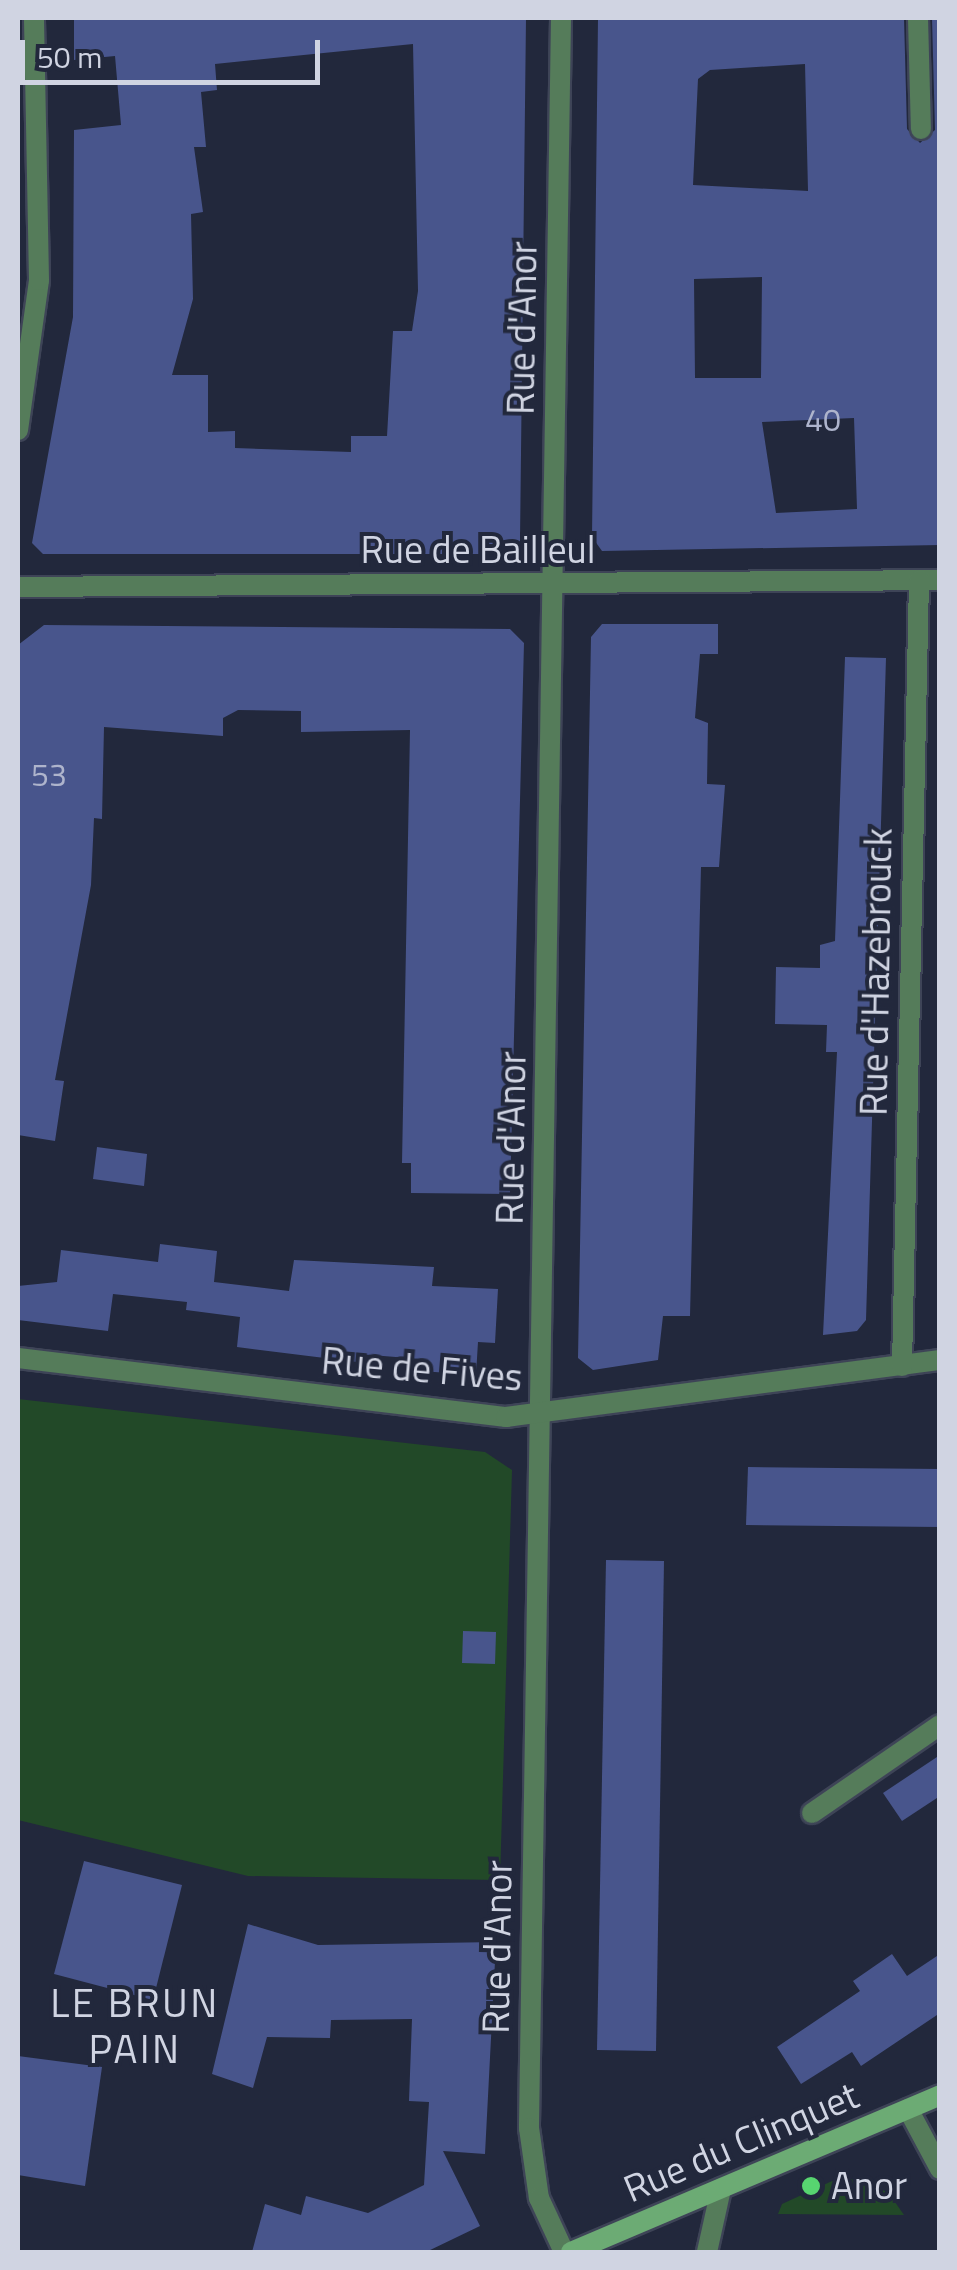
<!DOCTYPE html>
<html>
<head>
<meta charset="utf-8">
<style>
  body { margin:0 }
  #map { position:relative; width:957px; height:2270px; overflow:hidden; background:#22283c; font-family:"Titillium Web",sans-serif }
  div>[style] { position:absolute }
  .green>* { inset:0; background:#224928 }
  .building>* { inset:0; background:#48558c }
  .roads { filter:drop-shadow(2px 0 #3e4457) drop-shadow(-2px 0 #3e4457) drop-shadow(0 2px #3e4457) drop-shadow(0 -2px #3e4457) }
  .lane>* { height:20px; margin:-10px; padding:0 10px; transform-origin:10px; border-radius:10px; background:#557c5a }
  .street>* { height:20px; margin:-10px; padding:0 10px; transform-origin:10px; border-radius:10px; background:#557c5a }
  .secondary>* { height:20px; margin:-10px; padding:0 10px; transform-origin:10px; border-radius:10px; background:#6cab74 }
  .dots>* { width:28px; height:28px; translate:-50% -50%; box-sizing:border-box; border:5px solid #22283c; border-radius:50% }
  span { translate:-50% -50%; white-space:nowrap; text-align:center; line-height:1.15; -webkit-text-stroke:8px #22283c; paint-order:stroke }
  .number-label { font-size:32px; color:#aeb4cc }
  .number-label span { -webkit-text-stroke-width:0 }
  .street-label { font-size:38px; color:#d0d4e2 }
  .poi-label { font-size:38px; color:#d0d4e2 }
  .left { translate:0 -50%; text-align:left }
  .neighbourhood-label { font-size:40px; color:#d0d4e2; letter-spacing:2.5px }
  .frame { position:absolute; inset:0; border:20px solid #d0d4e2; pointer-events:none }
  .scale { position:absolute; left:20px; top:40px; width:300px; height:45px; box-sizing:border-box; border:5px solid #d0d4e2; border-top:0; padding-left:12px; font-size:30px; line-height:35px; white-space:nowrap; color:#d0d4e2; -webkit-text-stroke:8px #22283c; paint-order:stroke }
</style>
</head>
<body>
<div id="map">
  <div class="green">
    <i style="clip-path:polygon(18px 1399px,485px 1452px,512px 1470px,500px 1880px,248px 1876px,18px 1820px)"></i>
    <i style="clip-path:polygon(843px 2176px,888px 2192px,904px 2215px,778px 2214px,782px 2204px)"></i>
  </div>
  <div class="building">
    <i style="clip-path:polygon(evenodd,74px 18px,526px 18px,520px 541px,507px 554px,43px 554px,32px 543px,73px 317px,74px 130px,121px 125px,115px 56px,74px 60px,74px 18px,413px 44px,418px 291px,412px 331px,393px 331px,387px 436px,351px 436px,351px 452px,235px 448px,235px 431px,208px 432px,208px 375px,172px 375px,193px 299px,191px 214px,203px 212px,194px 147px,206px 147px,201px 92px,217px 90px,215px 64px,413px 44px)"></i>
    <i style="clip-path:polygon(evenodd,598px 18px,904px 18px,907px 129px,920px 143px,935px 130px,932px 18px,940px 18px,940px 545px,602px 551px,592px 537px,598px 18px,805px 64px,808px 191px,693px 185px,698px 79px,710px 70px,805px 64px,598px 18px,762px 277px,761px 378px,695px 378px,694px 279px,762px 277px,598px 18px,854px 418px,857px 509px,776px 513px,762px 422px,854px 418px)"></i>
    <i style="clip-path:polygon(602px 624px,718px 624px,718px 654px,700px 654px,695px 718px,708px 723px,707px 784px,725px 785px,719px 867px,701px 867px,690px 1316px,663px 1316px,658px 1360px,593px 1370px,578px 1358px,579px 1302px,591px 637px)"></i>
    <i style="clip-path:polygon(44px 625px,510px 629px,524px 643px,510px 1194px,411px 1193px,411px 1163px,402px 1163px,410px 730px,301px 732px,301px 711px,238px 710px,223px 718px,223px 736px,104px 727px,102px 819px,94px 818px,91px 885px,55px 1080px,64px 1081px,55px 1141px,18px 1135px,18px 645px)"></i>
    <i style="clip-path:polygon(845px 657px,886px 658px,866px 1320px,857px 1331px,823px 1335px,837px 1052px,826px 1052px,827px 1025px,775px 1024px,776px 967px,820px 968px,820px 945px,835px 941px)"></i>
    <i style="clip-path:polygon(97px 1147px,147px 1154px,144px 1186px,93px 1179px)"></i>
    <i style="clip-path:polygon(160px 1244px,217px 1251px,214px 1282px,289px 1291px,294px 1260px,434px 1267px,432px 1286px,498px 1289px,495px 1343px,478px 1342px,476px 1375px,421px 1371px,421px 1359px,358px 1354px,357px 1362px,237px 1347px,240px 1317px,186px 1310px,187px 1302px,113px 1294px,108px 1331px,18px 1320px,18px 1286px,57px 1282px,61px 1250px,158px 1262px)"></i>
    <i style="clip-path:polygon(748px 1467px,940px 1469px,940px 1527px,746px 1525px)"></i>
    <i style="clip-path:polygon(606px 1560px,664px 1561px,656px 2051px,597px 2050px)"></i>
    <i style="clip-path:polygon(463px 1631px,496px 1632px,495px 1664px,462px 1663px)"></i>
    <i style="clip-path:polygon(940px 1755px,940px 1796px,902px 1821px,883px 1793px)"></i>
    <i style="clip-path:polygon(84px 1861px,182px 1885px,153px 2000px,54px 1974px)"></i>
    <i style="clip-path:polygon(248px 1924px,318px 1945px,496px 1942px,485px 2154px,443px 2151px,480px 2226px,426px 2252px,252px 2252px,265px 2204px,301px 2215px,306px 2196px,368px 2213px,424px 2185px,429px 2102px,409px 2101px,412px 2019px,331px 2020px,330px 2038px,267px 2037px,253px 2088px,212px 2074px)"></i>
    <i style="clip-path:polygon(892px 1954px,907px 1976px,940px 1954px,940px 2013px,861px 2066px,852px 2052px,801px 2084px,777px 2047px,860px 1991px,853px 1981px)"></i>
    <i style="clip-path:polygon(18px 2056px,102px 2067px,85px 2186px,18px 2175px)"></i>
  </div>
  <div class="roads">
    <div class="lane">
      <i style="left:812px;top:1813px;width:155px;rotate:-34.5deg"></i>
      <i style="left:707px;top:2252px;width:65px;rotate:-77.5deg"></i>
    </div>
    <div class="street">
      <i style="left:561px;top:18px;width:2110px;rotate:90.87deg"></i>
      <i style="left:529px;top:2128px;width:71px;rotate:81.9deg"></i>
      <i style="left:539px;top:2198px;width:60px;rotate:65.2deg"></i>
      <i style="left:918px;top:18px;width:111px;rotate:88.5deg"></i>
      <i style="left:18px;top:430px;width:151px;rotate:-82deg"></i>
      <i style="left:39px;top:280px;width:262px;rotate:-91.1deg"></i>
      <i style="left:18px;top:587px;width:922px;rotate:-0.43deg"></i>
      <i style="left:18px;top:1358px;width:492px;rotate:6.9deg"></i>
      <i style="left:506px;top:1417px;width:438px;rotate:-7.5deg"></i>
      <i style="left:902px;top:1366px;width:786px;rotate:-88.76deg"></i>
      <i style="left:908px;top:2109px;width:68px;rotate:61.9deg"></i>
    </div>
    <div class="secondary">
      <i style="left:571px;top:2252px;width:401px;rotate:-23deg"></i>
    </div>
  </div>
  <div class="dots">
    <i style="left:811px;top:2186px;background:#57d570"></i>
  </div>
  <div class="number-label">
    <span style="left:823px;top:419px">40</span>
    <span style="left:49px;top:774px">53</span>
  </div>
  <div class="street-label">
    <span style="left:522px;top:328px;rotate:-89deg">Rue d'Anor</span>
    <span style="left:478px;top:550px">Rue de Bailleul</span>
    <span style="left:876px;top:972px;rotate:-89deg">Rue d'Hazebrouck</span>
    <span style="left:511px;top:1138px;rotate:-89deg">Rue d'Anor</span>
    <span style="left:422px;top:1369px;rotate:5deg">Rue de Fives</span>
    <span style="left:497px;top:1947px;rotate:-89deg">Rue d'Anor</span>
    <span style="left:741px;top:2142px;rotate:-23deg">Rue du Clinquet</span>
  </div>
  <div class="poi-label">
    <span class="left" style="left:831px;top:2186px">Anor</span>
  </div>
  <div class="neighbourhood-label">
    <span style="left:135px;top:2026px">LE BRUN<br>PAIN</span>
  </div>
  <div class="frame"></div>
  <div class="scale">50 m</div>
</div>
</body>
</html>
